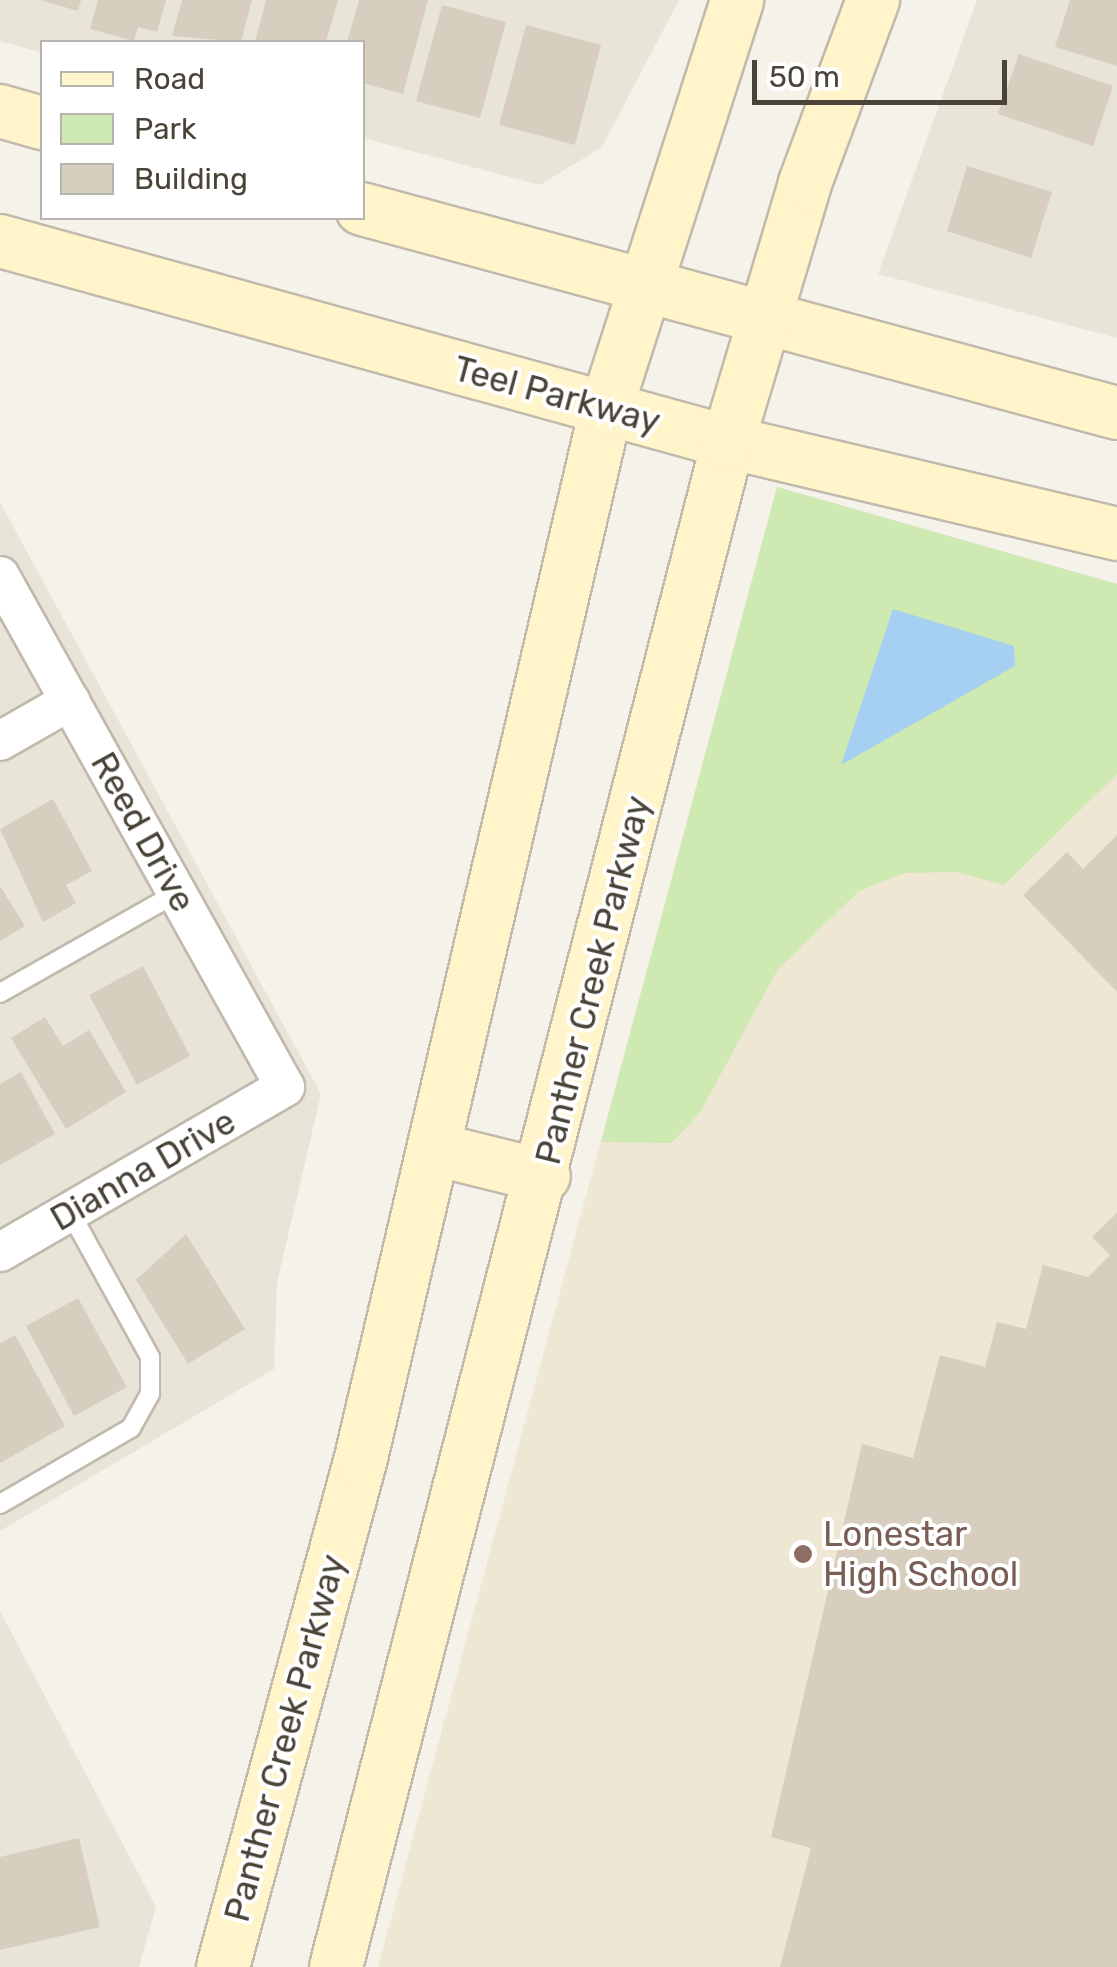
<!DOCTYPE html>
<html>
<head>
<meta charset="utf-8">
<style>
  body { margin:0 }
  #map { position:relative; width:1117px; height:1967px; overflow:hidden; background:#f5f2ea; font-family:Rubik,sans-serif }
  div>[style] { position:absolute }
  .residential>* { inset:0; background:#e9e4d8 }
  .education>* { inset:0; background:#eee7d3 }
  .green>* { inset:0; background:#cee9b2 }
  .water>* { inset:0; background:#a6d0f1 }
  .building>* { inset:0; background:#d7cebf }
  .roads { filter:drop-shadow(2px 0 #c1baac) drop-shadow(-2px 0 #c1baac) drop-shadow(0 2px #c1baac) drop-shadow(0 -2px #c1baac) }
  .lane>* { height:18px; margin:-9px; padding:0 9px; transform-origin:9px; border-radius:9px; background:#fff }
  .street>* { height:38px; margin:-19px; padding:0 19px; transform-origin:19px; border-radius:19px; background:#fff }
  .secondary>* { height:52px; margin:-26px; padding:0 26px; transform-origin:26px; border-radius:26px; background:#fff4ca }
  .dots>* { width:28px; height:28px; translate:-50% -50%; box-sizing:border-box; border:5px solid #fff; border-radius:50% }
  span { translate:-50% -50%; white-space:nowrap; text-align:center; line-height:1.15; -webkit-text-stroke:8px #fff; paint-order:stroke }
  .street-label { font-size:35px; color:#494338 }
  .education-label { font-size:35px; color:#785e54 }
  .left { translate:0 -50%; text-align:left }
  .legend { position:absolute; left:40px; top:40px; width:325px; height:180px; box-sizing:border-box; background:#fff; border:2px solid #b6b4af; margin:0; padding:12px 18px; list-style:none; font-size:30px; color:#494338 }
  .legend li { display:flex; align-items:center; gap:20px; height:50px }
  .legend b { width:50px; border:2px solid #b6b4af }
  .scale { position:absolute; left:752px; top:60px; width:255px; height:45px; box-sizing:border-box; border:5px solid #494338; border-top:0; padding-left:12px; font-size:30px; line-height:35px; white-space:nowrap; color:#494338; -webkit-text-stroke:8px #fff; paint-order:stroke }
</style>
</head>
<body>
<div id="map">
  <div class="residential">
    <i style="clip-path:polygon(0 0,679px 0,602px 147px,540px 185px,363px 138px,362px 42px,42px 42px,42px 53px,0 41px)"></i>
    <i style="clip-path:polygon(977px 0,1117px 0,1117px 338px,878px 274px)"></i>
    <i style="clip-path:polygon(0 502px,321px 1094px,277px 1283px,274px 1369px,0 1531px)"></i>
    <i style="clip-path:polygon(0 1611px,156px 1907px,139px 1967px,0 1967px)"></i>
  </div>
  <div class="education">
    <i style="clip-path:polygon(777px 487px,1117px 584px,1117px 1967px,378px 1967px)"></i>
  </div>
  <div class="green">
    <i style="clip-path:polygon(777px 487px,1117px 584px,1117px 774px,1004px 885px,956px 872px,905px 873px,859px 891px,778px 969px,699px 1114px,671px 1143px,601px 1142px)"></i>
  </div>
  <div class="water">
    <i style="clip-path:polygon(893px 609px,1014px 646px,1015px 666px,841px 765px)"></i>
  </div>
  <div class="building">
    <i style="clip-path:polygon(40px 0,81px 0,78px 11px)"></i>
    <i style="clip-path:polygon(98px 0,166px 0,157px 32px,138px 27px,134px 41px,90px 29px)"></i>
    <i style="clip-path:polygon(182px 0,252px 0,241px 42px,172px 36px)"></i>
    <i style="clip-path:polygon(266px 0,338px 0,326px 42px,255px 42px)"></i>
    <i style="clip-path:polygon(359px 0,428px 0,403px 94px,362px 83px,362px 42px,347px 42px)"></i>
    <i style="clip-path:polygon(1070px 0,1117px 0,1117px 66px,1055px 47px)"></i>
    <i style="clip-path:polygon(442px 5px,506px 22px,480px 118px,416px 101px)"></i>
    <i style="clip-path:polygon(526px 25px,601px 45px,575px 145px,499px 125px)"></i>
    <i style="clip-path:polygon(1019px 54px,1113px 86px,1093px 146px,998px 114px)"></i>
    <i style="clip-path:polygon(967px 166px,1052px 192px,1031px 258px,947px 231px)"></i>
    <i style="clip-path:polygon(53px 799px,92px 871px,66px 885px,76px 903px,43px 922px,0 829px)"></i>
    <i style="clip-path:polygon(1117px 835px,1117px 992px,1023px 895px,1067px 852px,1083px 869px)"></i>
    <i style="clip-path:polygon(0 886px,25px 926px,0 941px)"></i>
    <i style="clip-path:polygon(143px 966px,190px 1056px,137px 1085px,89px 995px)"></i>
    <i style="clip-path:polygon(45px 1017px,63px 1046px,89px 1030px,126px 1092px,66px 1129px,11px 1038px)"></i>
    <i style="clip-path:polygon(21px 1072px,55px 1134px,0 1165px,0 1084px)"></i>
    <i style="clip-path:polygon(1117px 1213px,1117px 1967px,780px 1967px,811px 1848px,771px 1837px,862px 1444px,913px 1458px,940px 1355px,985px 1367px,997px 1322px,1026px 1329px,1043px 1265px,1088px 1277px,1110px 1255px,1092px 1237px)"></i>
    <i style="clip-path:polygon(186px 1234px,245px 1329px,188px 1364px,136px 1280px)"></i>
    <i style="clip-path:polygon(78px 1298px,127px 1387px,74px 1416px,26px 1326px)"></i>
    <i style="clip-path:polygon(15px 1335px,65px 1426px,0 1463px,0 1343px)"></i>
    <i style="clip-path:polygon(79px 1838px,100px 1927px,0 1950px,0 1857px)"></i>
  </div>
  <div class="roads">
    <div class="lane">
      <i style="left:0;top:993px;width:203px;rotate:-29.5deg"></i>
      <i style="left:0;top:1504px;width:151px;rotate:-30.1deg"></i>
      <i style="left:131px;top:1428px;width:39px;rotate:-61deg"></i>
      <i style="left:150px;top:1394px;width:37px;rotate:-90deg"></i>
      <i style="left:150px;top:1357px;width:166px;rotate:-118.9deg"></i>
    </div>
    <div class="street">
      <i style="left:0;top:576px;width:585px;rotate:60.85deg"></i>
      <i style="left:285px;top:1087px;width:329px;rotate:149.9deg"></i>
      <i style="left:0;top:741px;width:81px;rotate:-29.7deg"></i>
    </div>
    <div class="secondary">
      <i style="left:0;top:111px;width:44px;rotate:15.9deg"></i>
      <i style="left:362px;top:209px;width:782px;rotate:15.12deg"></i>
      <i style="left:0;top:241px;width:755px;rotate:15.43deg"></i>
      <i style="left:728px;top:442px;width:400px;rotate:13.3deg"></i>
      <i style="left:434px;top:1149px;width:113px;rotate:13.8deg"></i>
      <i style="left:223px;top:1967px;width:527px;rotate:-74.83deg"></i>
      <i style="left:361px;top:1458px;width:1077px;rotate:-76.85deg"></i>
      <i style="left:606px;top:409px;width:429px;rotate:-72.2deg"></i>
      <i style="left:336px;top:1967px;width:1575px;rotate:-75.58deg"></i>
      <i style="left:728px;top:442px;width:270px;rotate:-73.4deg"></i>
      <i style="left:805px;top:183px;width:195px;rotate:-69.6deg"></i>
    </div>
  </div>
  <div class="dots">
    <i style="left:803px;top:1554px;background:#8d6e63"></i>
  </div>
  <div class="street-label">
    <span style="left:557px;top:395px;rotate:15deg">Teel Parkway</span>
    <span style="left:143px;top:832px;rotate:61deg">Reed Drive</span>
    <span style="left:593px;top:980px;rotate:-76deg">Panther Creek Parkway</span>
    <span style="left:143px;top:1170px;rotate:-30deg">Dianna Drive</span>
    <span style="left:285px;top:1738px;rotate:-75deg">Panther Creek Parkway</span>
  </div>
  <div class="education-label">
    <span class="left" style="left:823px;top:1554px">Lonestar<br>High School</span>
  </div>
  <ul class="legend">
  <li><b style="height:12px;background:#fff4ca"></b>Road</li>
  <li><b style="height:28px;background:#cee9b2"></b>Park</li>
  <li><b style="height:28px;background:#d7cebf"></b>Building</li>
  </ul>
  <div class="scale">50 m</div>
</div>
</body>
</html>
